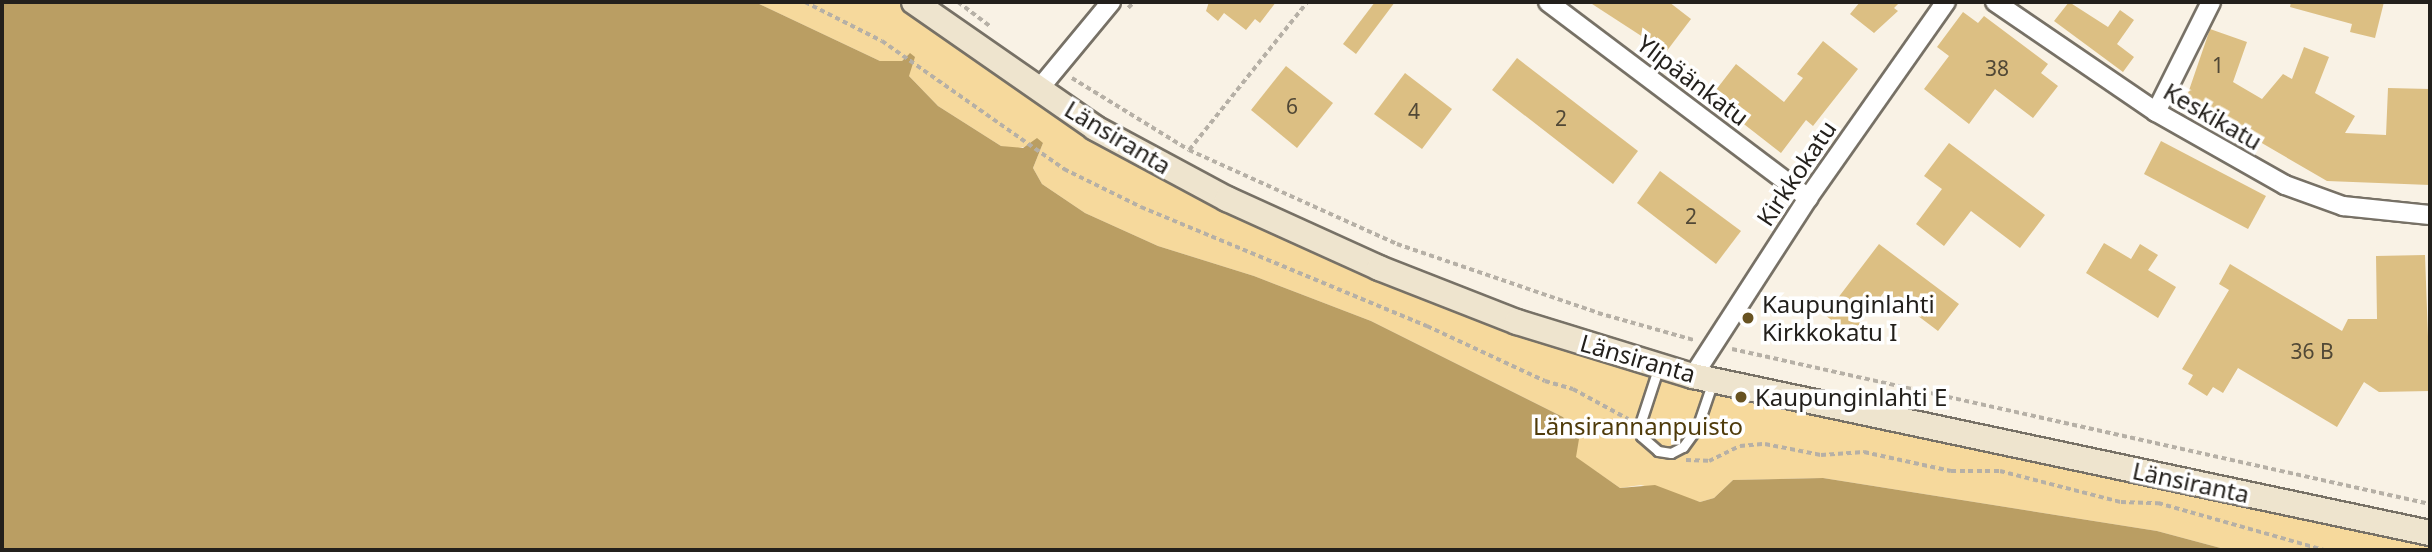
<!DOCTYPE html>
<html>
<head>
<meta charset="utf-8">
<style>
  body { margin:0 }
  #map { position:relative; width:2432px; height:552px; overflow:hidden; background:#f9f2e5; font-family:"Noto Sans",sans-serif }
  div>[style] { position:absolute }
  .green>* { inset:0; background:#f6d99c }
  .water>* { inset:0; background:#ba9e63 }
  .building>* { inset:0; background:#dcbf83 }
  .path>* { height:3.5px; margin-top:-1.75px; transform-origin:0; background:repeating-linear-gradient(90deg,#b6b0a6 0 5px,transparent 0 8.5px) }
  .roads { filter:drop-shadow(2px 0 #777166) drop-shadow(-2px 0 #777166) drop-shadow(0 2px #777166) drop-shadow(0 -2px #777166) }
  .lane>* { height:9px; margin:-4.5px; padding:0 4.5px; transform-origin:4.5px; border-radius:4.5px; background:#fff }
  .street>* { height:18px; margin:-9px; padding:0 9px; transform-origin:9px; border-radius:9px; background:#fff }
  .secondary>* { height:24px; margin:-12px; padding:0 12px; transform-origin:12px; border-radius:12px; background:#eee4ce }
  .dots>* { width:19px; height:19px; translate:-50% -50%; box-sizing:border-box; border:4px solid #fff; border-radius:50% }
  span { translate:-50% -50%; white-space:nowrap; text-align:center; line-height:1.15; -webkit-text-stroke:7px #fff; paint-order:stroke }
  .number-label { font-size:21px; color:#514836 }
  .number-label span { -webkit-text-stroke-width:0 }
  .street-label { font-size:24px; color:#23201c }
  .poi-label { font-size:24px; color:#23201c }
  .left { translate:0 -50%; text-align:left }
  .park-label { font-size:24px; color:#4f3b0a }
  .frame { position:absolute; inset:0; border:4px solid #23201c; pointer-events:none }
</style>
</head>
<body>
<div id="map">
  <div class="green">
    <i style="clip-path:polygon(755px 2px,900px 2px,1091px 133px,1512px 327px,2430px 540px,2430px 550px,2228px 550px,2157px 531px,1823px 478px,1733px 480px,1714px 498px,1700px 502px,1641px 485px,1620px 488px,1575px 457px,1563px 417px,1371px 321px,1254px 276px,1158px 246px,1085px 213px,1042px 184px,1033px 168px,1043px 143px,1014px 149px,1001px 146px,938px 106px,909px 76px,909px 54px,902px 61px,880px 61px)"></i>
  </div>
  <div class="water">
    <i style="clip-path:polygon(2px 2px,755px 2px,880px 61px,902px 61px,910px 53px,915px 57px,909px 76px,938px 106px,1001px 146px,1023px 148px,1037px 138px,1043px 143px,1033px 168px,1042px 184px,1085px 213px,1158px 246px,1254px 276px,1371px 321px,1563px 417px,1579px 439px,1576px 457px,1620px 488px,1655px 485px,1700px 502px,1714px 498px,1733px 480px,1823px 478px,2157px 531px,2228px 550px,2px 550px)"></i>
  </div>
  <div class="building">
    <i style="clip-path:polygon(1209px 2px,1276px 2px,1260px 23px,1255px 19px,1246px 30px,1224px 13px,1218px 21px,1206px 11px)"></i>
    <i style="clip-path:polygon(1375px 2px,1395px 2px,1356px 54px,1343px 44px)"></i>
    <i style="clip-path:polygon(1589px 2px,1669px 2px,1691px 19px,1666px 52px)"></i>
    <i style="clip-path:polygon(1860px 2px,1900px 2px,1894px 8px,1898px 11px,1874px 33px,1850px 14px)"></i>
    <i style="clip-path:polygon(2069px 2px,2108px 27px,2120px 10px,2134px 20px,2117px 44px,2134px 57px,2123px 72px,2054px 21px)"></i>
    <i style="clip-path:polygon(2291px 2px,2384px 2px,2375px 38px,2350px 32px,2352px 24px,2290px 7px)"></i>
    <i style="clip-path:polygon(1963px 12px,1978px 23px,1984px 16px,2048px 64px,2041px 73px,2058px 86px,2033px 118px,1995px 89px,1969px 124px,1924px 89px,1949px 56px,1937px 47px)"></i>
    <i style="clip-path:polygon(2210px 29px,2247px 42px,2233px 82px,2262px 99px,2283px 74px,2292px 79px,2304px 47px,2329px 57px,2315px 93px,2355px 116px,2345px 133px,2386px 135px,2388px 88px,2430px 89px,2430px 185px,2327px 181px,2186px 99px)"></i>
    <i style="clip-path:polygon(1823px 41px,1858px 69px,1813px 126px,1806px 120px,1781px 153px,1713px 100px,1712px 95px,1736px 64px,1784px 102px,1803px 78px,1797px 74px)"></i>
    <i style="clip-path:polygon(1517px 58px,1638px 151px,1613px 184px,1492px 90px)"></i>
    <i style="clip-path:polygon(1286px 66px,1333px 103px,1297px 148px,1251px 110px)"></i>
    <i style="clip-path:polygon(1405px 73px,1452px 109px,1422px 149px,1374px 114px)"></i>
    <i style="clip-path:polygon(2161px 141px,2266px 196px,2248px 229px,2144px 174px)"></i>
    <i style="clip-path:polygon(1949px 143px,2045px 215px,2020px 248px,1971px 211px,1944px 246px,1916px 224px,1942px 189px,1924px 176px)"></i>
    <i style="clip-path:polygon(1660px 171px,1741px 231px,1716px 264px,1637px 203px)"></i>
    <i style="clip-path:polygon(2104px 243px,2131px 259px,2140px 244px,2158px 255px,2148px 270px,2176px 287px,2158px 318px,2086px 273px)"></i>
    <i style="clip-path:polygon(1879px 244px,1959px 304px,1938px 331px,1885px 291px,1851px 335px,1825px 315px)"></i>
    <i style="clip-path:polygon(2425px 255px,2430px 391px,2379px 392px,2364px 382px,2337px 427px,2238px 368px,2223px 393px,2213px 387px,2207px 396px,2188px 384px,2193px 375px,2182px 369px,2229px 290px,2219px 284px,2230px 264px,2342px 331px,2348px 319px,2377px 319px,2376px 256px)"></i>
  </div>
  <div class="path">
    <i style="left:805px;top:2px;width:86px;rotate:26.9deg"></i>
    <i style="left:882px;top:41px;width:223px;rotate:35.1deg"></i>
    <i style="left:1064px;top:169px;width:86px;rotate:26.3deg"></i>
    <i style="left:1141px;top:207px;width:310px;rotate:22.6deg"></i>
    <i style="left:1427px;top:326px;width:130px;rotate:25deg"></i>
    <i style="left:1545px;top:381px;width:29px;rotate:16deg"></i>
    <i style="left:1573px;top:389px;width:63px;rotate:28.6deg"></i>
    <i style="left:958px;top:2px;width:41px;rotate:37.1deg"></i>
    <i style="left:1128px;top:8px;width:8px;rotate:-45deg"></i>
    <i style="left:1072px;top:78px;width:137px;rotate:31.6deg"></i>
    <i style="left:1189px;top:150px;width:228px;rotate:24.3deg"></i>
    <i style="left:1397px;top:244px;width:213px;rotate:18.9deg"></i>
    <i style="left:1598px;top:313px;width:100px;rotate:15.7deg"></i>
    <i style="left:1189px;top:150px;width:189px;rotate:-51.4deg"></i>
    <i style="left:1732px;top:349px;width:715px;rotate:12.52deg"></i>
    <i style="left:1686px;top:460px;width:23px;rotate:2deg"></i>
    <i style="left:1709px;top:461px;width:34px;rotate:-26deg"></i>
    <i style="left:1740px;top:446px;width:25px;rotate:-5deg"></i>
    <i style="left:1765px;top:444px;width:57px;rotate:11.1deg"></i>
    <i style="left:1821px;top:455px;width:43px;rotate:-4deg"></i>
    <i style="left:1864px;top:452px;width:89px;rotate:12.3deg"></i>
    <i style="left:1951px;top:471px;width:49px"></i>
    <i style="left:2000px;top:471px;width:125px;rotate:14.4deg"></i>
    <i style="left:2121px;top:502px;width:37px;rotate:2deg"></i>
    <i style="left:2158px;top:503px;width:173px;rotate:15.8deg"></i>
  </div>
  <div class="roads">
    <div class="lane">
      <i style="left:1659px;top:366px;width:61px;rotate:108.1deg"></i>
      <i style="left:1640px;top:424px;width:12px;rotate:85deg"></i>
      <i style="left:1641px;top:436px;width:23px;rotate:41deg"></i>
      <i style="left:1658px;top:451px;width:13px;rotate:9deg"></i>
      <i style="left:1671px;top:453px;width:13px;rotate:-27deg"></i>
      <i style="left:1683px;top:447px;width:24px;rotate:-54deg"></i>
      <i style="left:1697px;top:428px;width:50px;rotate:-71.2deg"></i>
    </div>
    <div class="street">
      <i style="left:1548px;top:2px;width:326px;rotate:37deg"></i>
      <i style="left:1995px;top:2px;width:195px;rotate:34.3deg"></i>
      <i style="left:2156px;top:112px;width:148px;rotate:29.5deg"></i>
      <i style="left:2285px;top:185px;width:62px;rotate:19.9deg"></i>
      <i style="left:2343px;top:206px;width:87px;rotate:5.9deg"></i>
      <i style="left:1039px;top:89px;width:113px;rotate:-50.4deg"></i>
      <i style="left:2156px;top:112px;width:123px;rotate:-63.4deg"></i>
      <i style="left:1693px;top:376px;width:212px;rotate:-57.1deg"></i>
      <i style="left:1808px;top:198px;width:240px;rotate:-54.9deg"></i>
    </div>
    <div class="secondary">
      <i style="left:914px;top:2px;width:221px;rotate:34.8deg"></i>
      <i style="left:1095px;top:128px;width:150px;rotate:28.3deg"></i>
      <i style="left:1227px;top:199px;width:167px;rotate:24.4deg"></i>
      <i style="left:1379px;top:268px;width:148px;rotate:21.4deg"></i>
      <i style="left:1517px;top:322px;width:184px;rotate:17.1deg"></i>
      <i style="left:1693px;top:376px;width:754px;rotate:12.03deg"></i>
    </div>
  </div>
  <div class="dots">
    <i style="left:1748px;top:318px;background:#685322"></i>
    <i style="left:1741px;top:397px;background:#685322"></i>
  </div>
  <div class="number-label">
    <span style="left:2218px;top:65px">1</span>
    <span style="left:1997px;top:68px">38</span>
    <span style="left:1292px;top:106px">6</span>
    <span style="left:1414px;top:111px">4</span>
    <span style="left:1561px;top:118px">2</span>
    <span style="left:1691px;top:216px">2</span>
    <span style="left:2312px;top:351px">36 B</span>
  </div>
  <div class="street-label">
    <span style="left:1693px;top:80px;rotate:37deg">Ylipäänkatu</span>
    <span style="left:2213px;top:116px;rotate:30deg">Keskikatu</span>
    <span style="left:1118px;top:137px;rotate:31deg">Länsiranta</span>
    <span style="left:1796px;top:173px;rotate:-56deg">Kirkkokatu</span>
    <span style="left:1638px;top:358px;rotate:16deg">Länsiranta</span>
    <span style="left:2191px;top:482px;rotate:12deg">Länsiranta</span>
  </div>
  <div class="poi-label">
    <span class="left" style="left:1762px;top:318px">Kaupunginlahti<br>Kirkkokatu I</span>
    <span class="left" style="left:1755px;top:397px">Kaupunginlahti E</span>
  </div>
  <div class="park-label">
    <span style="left:1638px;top:426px">Länsirannanpuisto</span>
  </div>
  <div class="frame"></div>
</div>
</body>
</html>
